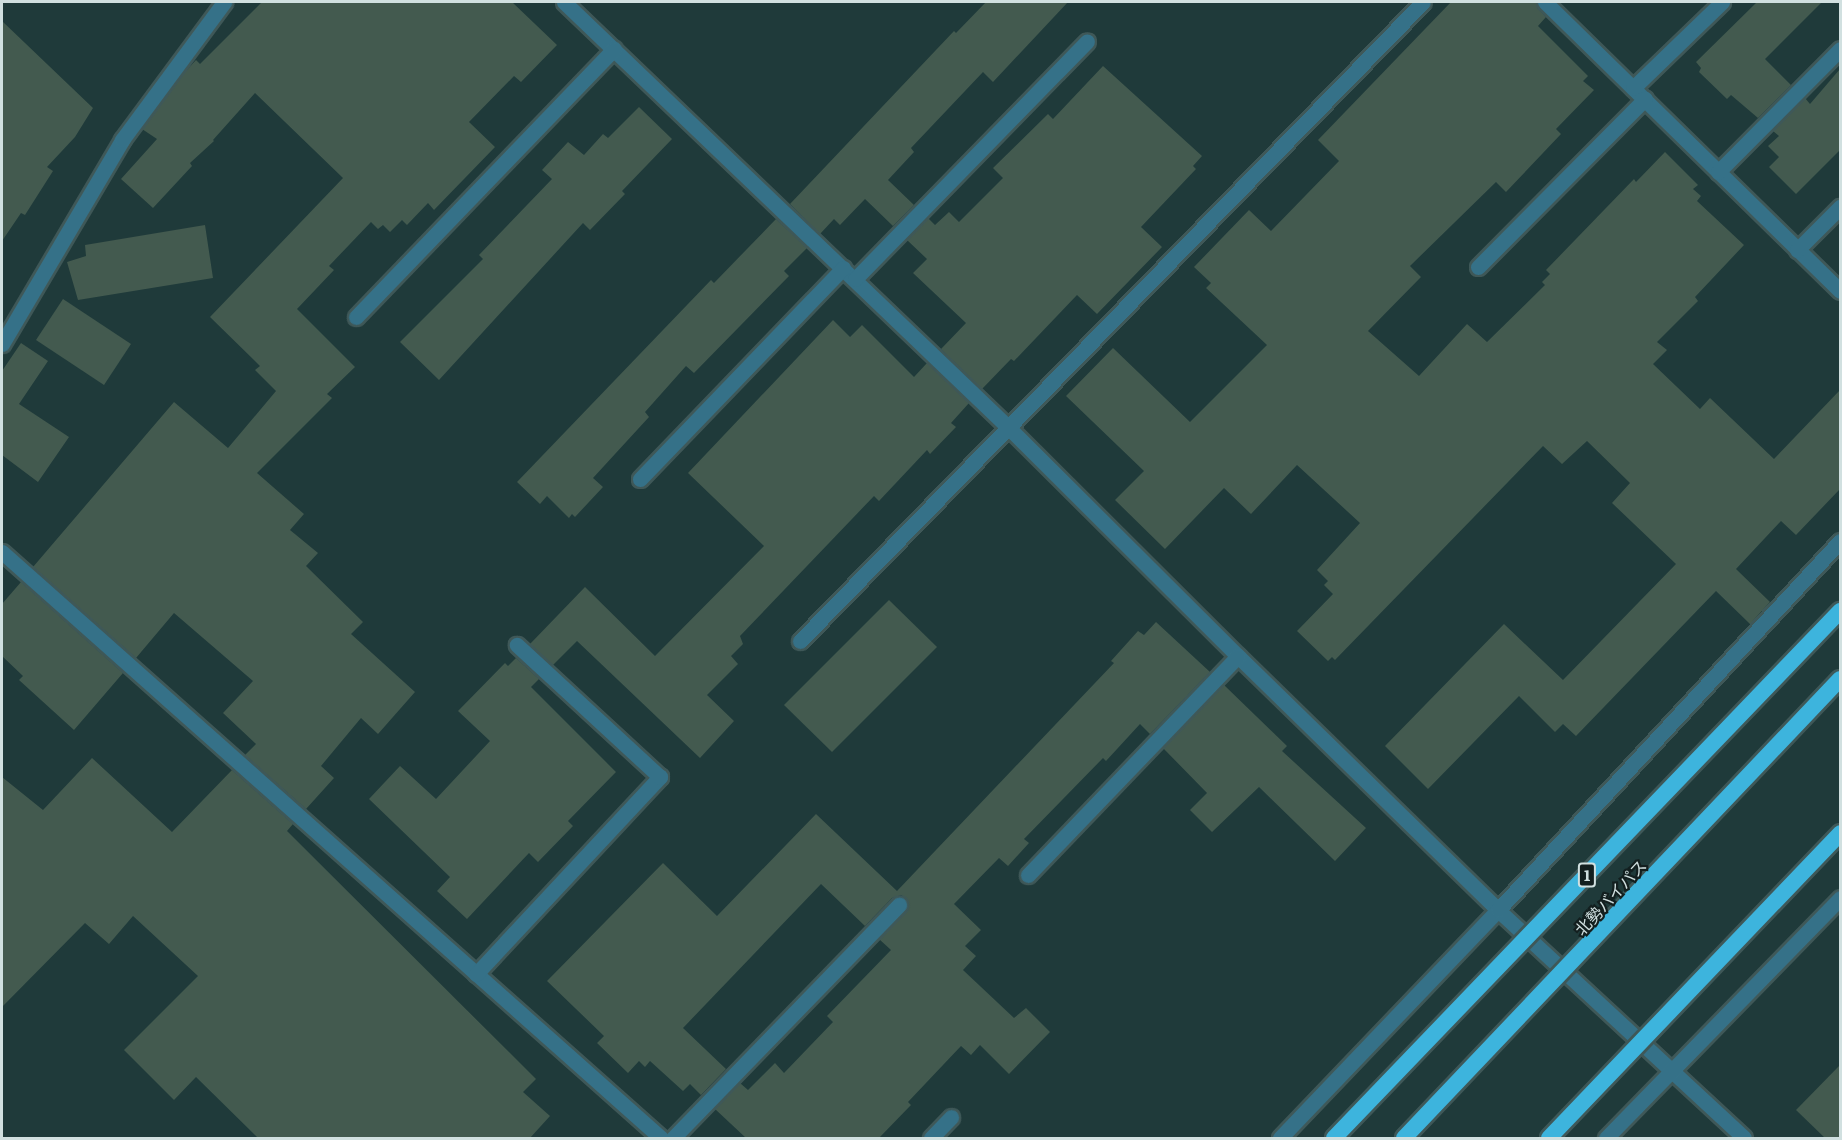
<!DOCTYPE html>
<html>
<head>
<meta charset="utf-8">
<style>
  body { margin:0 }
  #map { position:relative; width:1842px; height:1140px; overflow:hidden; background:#1f3a3a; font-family:Literata,"Noto Sans JP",serif }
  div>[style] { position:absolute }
  .building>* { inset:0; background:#435a4f }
  .roads { filter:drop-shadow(2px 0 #3f5858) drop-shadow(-2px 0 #3f5858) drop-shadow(0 2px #3f5858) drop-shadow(0 -2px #3f5858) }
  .minor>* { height:15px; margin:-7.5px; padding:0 7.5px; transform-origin:7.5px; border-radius:7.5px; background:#357188 }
  .bridges { filter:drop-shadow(2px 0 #3f5858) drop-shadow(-2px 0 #3f5858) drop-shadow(0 2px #3f5858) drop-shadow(0 -2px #3f5858) }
  .trunk-bridge>* { height:16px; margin:-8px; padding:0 8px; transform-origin:8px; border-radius:8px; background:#3db4dd }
  span { translate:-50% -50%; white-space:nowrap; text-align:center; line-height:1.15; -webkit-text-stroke:4.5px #131f1f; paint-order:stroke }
  .shield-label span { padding:2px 4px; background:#131f1f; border:2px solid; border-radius:4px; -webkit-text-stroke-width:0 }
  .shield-label { font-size:15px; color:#d1e0e0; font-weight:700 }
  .street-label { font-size:16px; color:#d1e0e0 }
  .frame { position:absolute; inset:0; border:3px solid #d1e0e0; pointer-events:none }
</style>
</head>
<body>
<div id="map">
  <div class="building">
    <i style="clip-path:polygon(262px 2px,512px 2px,557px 45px,521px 82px,514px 76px,469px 122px,495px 147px,434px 210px,428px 203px,407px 225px,402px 220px,390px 232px,383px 225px,378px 229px,371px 222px,329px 266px,334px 270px,297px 309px,355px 367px,327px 394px,332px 398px,257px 473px,304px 514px,290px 530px,318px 553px,306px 566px,363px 622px,351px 634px,415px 692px,378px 734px,361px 718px,321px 766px,334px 778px,306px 809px,245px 755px,256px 744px,223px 713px,253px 681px,174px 613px,136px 658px,33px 567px,174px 402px,228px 448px,276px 391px,255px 370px,260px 366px,210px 317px,343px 178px,255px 93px,213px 140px,214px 141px,190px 163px,192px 166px,153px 208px,121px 179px,157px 139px,142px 129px,184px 73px,196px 60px,200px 64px)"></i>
    <i style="clip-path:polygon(986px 2px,1068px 2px,993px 82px,983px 72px,911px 148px,914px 152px,888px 180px,914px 205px,893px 226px,865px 199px,840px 225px,834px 219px,820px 234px,790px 204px,954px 31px,956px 33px)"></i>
    <i style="clip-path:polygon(1451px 2px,1536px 2px,1538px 9px,1546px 17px,1538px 26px,1588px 76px,1583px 81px,1594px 90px,1556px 129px,1561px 134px,1506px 192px,1496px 182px,1410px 266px,1421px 277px,1368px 331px,1419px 376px,1467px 324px,1487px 342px,1545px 285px,1542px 282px,1550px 274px,1546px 270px,1634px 179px,1636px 182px,1665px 152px,1698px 185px,1693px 189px,1701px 196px,1697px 201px,1744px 245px,1695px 297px,1698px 301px,1657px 342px,1667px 350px,1653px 364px,1700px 409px,1710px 398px,1774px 459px,1840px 390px,1840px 489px,1796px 535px,1781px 521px,1736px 569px,1770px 602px,1750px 624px,1716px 591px,1576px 736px,1563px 724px,1555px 732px,1519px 696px,1428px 789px,1385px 746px,1504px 624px,1563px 680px,1676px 564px,1612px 503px,1630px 483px,1587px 441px,1562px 464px,1543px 446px,1335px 660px,1332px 657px,1328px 661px,1297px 631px,1333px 594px,1324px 585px,1328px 581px,1317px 570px,1360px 523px,1297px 465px,1251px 514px,1224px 488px,1165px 549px,1115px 500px,1144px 471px,1066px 396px,1113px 348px,1190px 422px,1267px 345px,1206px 288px,1211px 283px,1194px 267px,1249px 210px,1271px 231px,1339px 161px,1318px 140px)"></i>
    <i style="clip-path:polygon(1757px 2px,1822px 2px,1765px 59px,1791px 85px,1758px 118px,1731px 95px,1727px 99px,1699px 72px,1701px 68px,1696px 62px)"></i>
    <i style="clip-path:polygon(2px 21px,93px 108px,75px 137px,47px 167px,53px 171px,25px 215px,21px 213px,2px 241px)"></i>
    <i style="clip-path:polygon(1103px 66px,1202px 156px,1193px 166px,1196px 169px,1141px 227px,1162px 247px,1097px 314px,1077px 295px,1014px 361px,1011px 359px,982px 389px,941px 349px,966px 323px,913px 273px,927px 259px,907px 240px,928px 218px,935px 225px,949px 212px,959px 222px,1003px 178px,993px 168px,1048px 114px,1053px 119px)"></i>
    <i style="clip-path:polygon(1840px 69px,1840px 150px,1796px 194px,1769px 167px,1779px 157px,1768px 146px,1779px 136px,1773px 131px,1805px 98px,1810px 104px)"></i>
    <i style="clip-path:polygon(639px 107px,672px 139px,622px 191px,625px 194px,590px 230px,583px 223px,439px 380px,400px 342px,483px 259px,479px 255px,552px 179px,542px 170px,568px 142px,584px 155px,603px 134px,608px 138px)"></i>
    <i style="clip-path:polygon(776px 219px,807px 248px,784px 271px,789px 276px,694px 373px,686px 366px,645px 412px,649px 417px,593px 478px,603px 487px,575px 517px,572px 514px,569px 518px,547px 496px,540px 504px,517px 482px,711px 280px,714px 283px)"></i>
    <i style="clip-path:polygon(205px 225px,213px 278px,78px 300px,67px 262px,86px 256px,85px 245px)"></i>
    <i style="clip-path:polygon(63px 299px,131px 344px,104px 385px,36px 340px)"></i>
    <i style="clip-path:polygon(833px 320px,850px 337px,862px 325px,914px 377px,927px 363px,969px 403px,951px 423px,956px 427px,930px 454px,927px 450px,879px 501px,874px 496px,740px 636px,743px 644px,731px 656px,738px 664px,707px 695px,734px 721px,700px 758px,577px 641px,553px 665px,530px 644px,585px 587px,655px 656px,764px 546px,688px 473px)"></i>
    <i style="clip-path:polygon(21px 343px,48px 361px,19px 404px,69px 437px,38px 482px,2px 455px,2px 371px)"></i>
    <i style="clip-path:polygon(21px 582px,123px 673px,74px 730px,19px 680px,23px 676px,2px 656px,2px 604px)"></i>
    <i style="clip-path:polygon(889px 600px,937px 647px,832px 752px,784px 705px)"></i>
    <i style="clip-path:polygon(1156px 622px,1210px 672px,1150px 734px,1140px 724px,1106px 761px,1103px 758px,1024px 839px,1029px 843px,1008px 866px,999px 858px,954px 904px,981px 930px,965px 946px,976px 956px,963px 970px,1014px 1018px,1026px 1008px,1050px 1032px,1009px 1074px,980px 1045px,971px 1055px,961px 1046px,908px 1102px,911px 1105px,879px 1138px,746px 1138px,715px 1109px,740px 1083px,748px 1090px,775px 1063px,784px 1073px,833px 1022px,827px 1016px,891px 950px,879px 939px,908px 908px,906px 898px,901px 895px,892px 898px,865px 926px,821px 884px,683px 1028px,726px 1069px,701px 1095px,690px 1084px,683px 1091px,650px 1061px,645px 1067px,639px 1061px,628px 1073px,597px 1043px,604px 1036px,547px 981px,663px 863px,717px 916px,816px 814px,897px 891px,1114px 663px,1111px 661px,1138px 631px,1144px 635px)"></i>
    <i style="clip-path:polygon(516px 658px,539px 679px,531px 687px,616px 772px,568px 821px,573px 826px,538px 862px,529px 853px,467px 919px,437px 891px,450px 877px,369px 799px,400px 766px,436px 799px,490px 741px,458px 711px,505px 663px,508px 666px)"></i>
    <i style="clip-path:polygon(1224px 685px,1287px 746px,1282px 751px,1366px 828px,1335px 861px,1259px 787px,1212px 832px,1190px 810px,1207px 793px,1163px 748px)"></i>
    <i style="clip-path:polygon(92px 758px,172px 832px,232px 770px,293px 824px,287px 831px,536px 1079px,523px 1092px,550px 1116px,530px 1138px,258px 1138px,196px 1077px,174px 1100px,124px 1050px,198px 976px,133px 916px,109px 944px,85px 923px,2px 1007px,2px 777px,43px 810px)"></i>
    <i style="clip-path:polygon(1840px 1065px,1840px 1138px,1825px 1138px,1796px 1110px)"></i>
  </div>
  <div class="roads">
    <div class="minor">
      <i style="left:564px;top:2px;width:616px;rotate:43.75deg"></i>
      <i style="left:1009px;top:428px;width:323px;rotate:44.9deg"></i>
      <i style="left:1238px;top:656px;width:363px;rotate:44.3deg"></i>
      <i style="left:1498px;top:910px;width:335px;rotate:42.8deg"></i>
      <i style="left:1545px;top:2px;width:413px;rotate:44.4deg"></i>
      <i style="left:1633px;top:88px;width:124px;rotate:-44deg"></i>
      <i style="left:1718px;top:172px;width:173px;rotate:-45.2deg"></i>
      <i style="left:1797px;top:250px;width:61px;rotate:-45deg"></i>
      <i style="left:1478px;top:267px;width:237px;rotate:-45.2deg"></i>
      <i style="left:855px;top:279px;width:332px;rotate:-45.7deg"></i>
      <i style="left:356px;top:317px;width:372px;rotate:-46.1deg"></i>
      <i style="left:2px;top:344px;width:237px;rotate:-59.5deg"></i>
      <i style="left:122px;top:140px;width:172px;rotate:-53.5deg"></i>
      <i style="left:640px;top:479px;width:293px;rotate:-46.1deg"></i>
      <i style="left:2px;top:552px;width:882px;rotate:41.64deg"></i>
      <i style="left:800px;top:641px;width:892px;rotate:-45.73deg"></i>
      <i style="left:1028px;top:875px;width:303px;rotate:-46.2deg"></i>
      <i style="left:476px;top:974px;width:270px;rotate:-47deg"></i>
      <i style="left:660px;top:777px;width:195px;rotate:-137.3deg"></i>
      <i style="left:673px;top:1138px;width:325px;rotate:-45.9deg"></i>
      <i style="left:931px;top:1138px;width:29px;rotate:-46deg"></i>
      <i style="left:1280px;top:1138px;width:315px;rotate:-46.3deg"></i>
      <i style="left:1498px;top:910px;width:503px;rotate:-47.17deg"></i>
      <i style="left:1606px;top:1138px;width:335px;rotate:-45.7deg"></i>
    </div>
  </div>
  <div class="bridges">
    <div class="trunk-bridge">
      <i style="left:1334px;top:1138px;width:731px;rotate:-46.16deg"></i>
      <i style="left:1404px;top:1138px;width:633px;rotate:-46.47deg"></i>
      <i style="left:1549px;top:1138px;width:422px;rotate:-46.3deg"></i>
    </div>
  </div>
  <div class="shield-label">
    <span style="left:1587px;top:875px">1</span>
  </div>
  <div class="street-label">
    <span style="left:1610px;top:897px;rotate:-47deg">北勢バイパス</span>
  </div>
  <div class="frame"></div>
</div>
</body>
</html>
